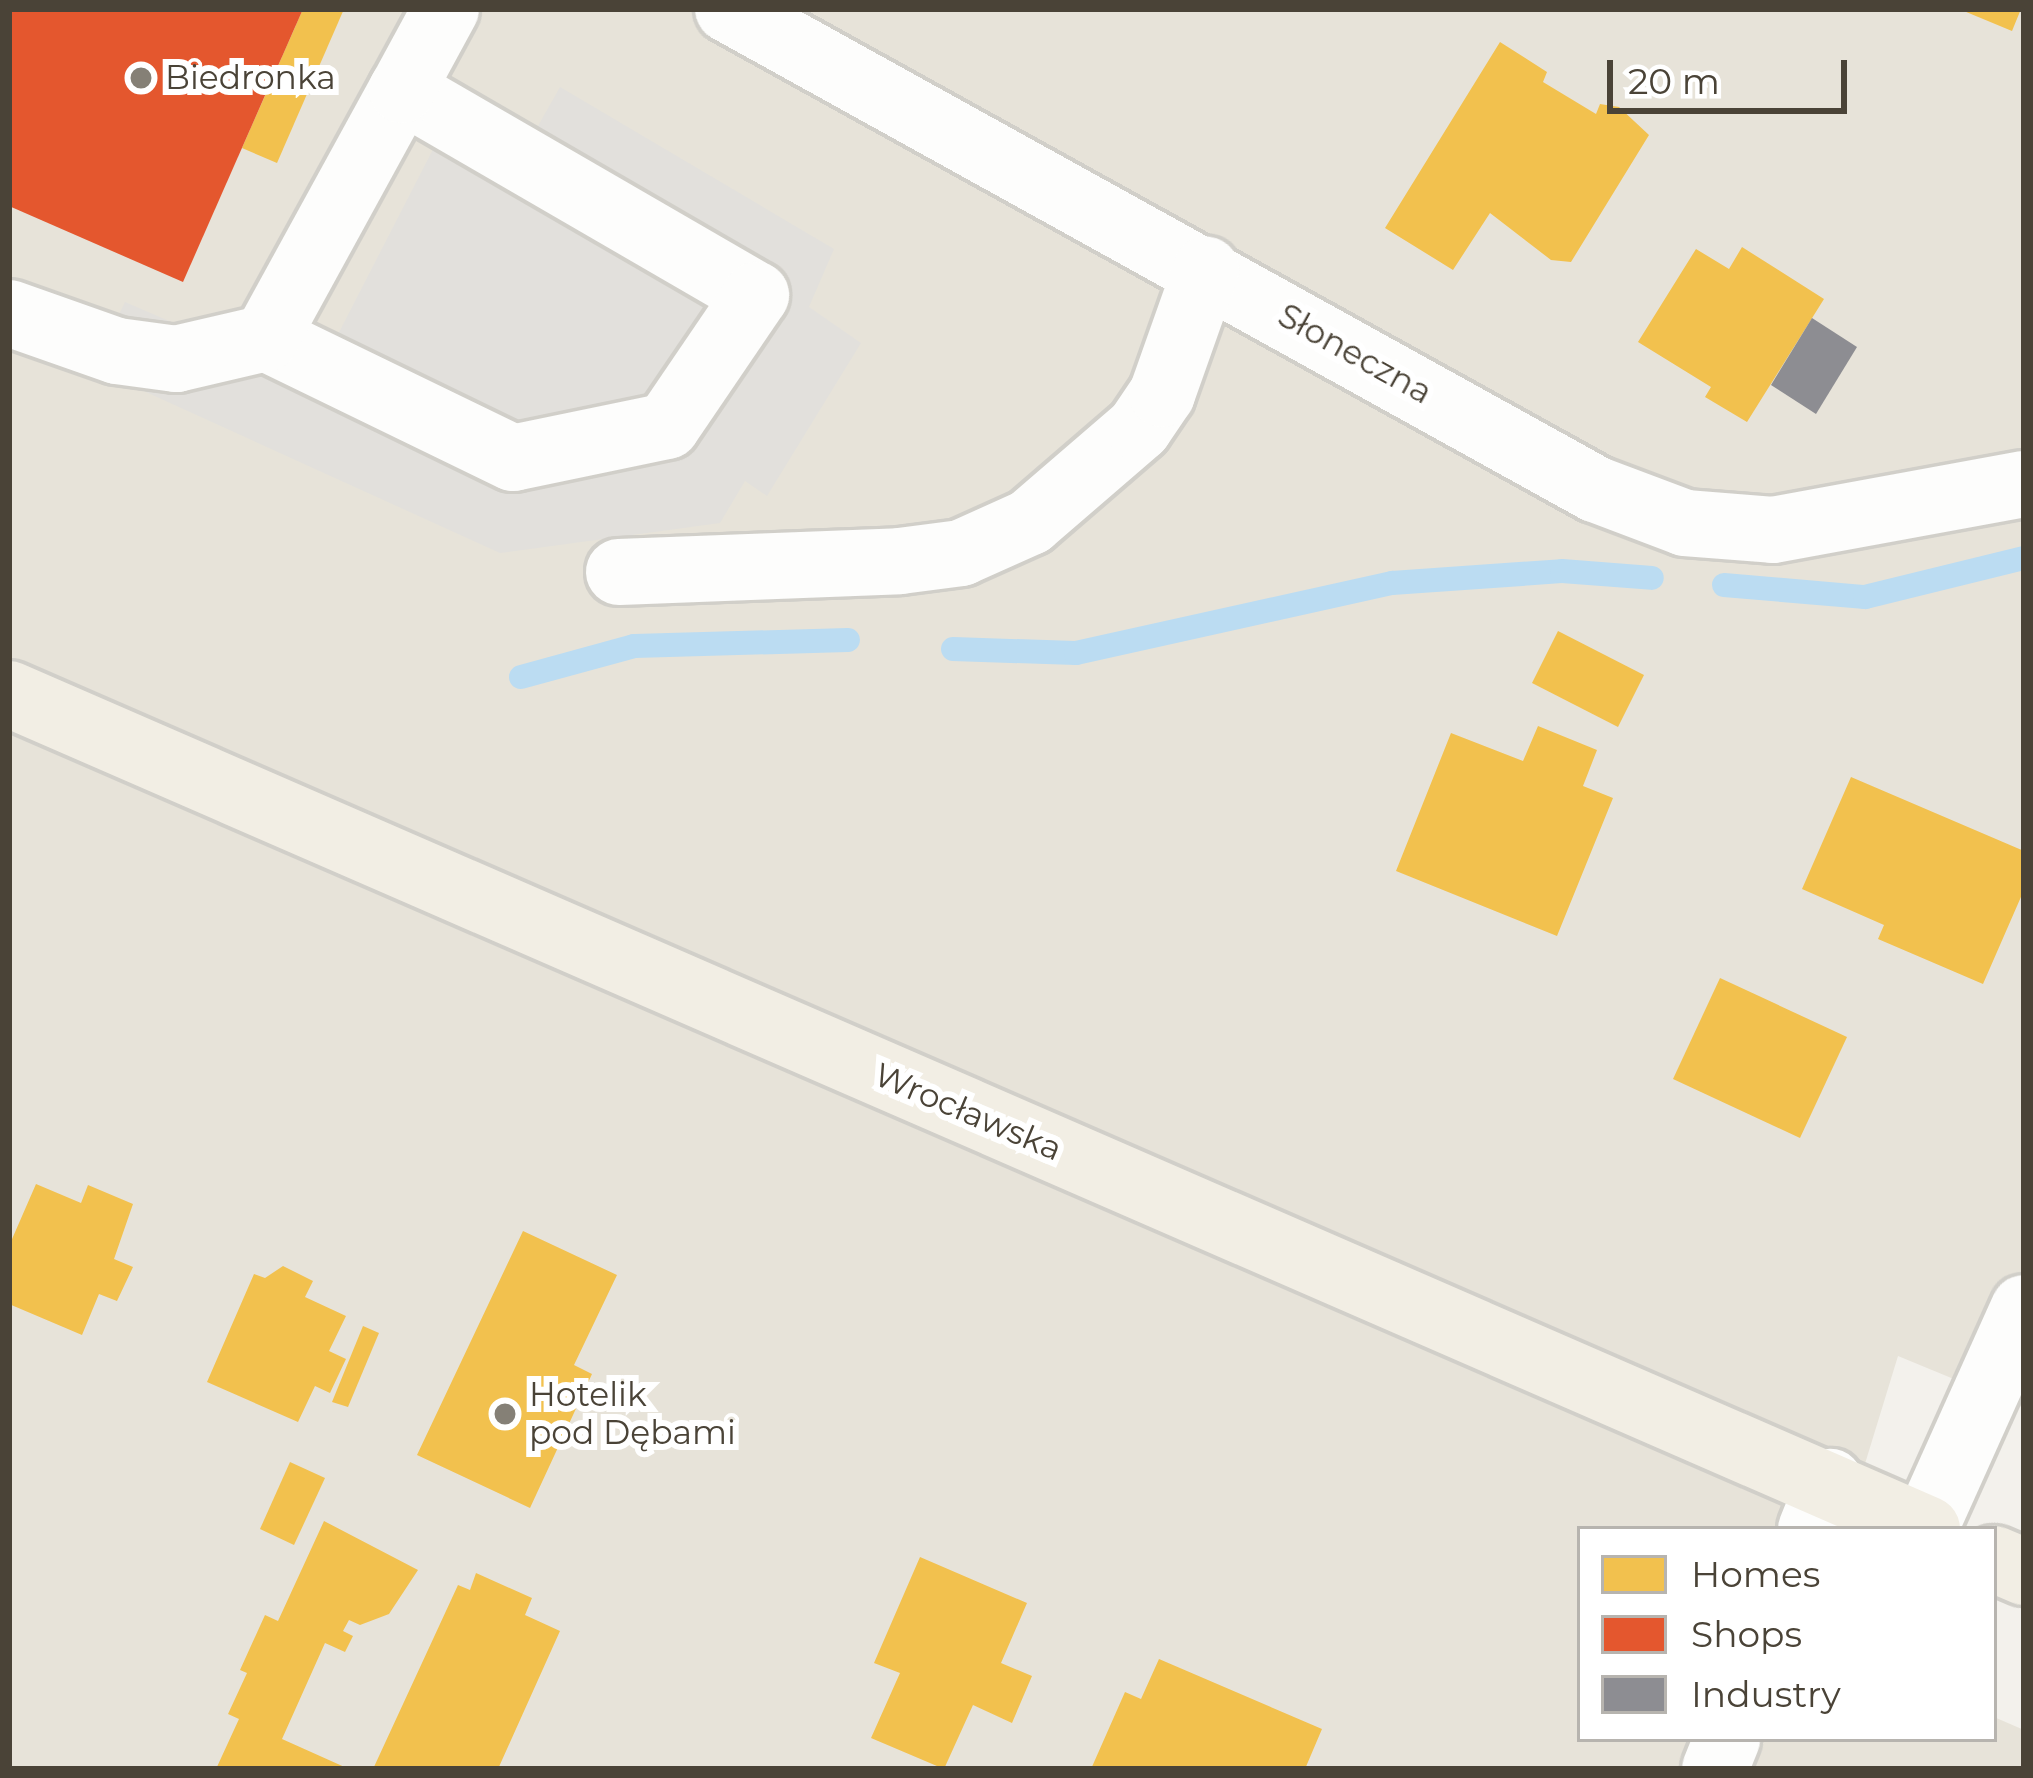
<!DOCTYPE html>
<html>
<head>
<meta charset="utf-8">
<style>
  body { margin:0 }
  #map { position:relative; width:2033px; height:1778px; overflow:hidden; background:#f3f1ec; font-family:Montserrat,sans-serif }
  div>[style] { position:absolute }
  .residential>* { inset:0; background:#e7e3d9 }
  .parking>* { inset:0; background:#e2e0dc }
  .homes>* { inset:0; background:#f2c14e }
  .shops>* { inset:0; background:#e4572e }
  .industry>* { inset:0; background:#8d8d92 }
  .stream>* { height:24px; margin:-12px; padding:0 12px; transform-origin:12px; border-radius:12px; background:#bbdcf2 }
  .roads { filter:drop-shadow(3px 0 #d1cfc9) drop-shadow(-3px 0 #d1cfc9) drop-shadow(0 3px #d1cfc9) drop-shadow(0 -3px #d1cfc9) }
  .minor>* { height:66px; margin:-33px; padding:0 33px; transform-origin:33px; border-radius:33px; background:#fdfdfc }
  .major>* { height:66px; margin:-33px; padding:0 33px; transform-origin:33px; border-radius:33px; background:#f2eee4 }
  .dots>* { width:33px; height:33px; translate:-50% -50%; box-sizing:border-box; border:6px solid #fff; border-radius:50% }
  span { translate:-50% -50%; white-space:nowrap; text-align:center; line-height:1.15; -webkit-text-stroke:12px #fff; paint-order:stroke }
  .poi-label { font-size:33px; color:#4a4337 }
  .left { translate:0 -50%; text-align:left }
  .street-label { font-size:33px; color:#4a4337 }
  .frame { position:absolute; inset:0; border:12px solid #4a4337; pointer-events:none }
  .legend { position:absolute; left:1577px; top:1526px; width:420px; height:216px; box-sizing:border-box; background:#fff; border:3px solid #b7b4af; margin:0; padding:15px 21px; list-style:none; font-size:36px; color:#4a4337 }
  .legend li { display:flex; align-items:center; gap:24px; height:60px }
  .legend b { width:60px; border:3px solid #b7b4af }
  .scale { position:absolute; left:1607px; top:60px; width:240px; height:54px; box-sizing:border-box; border:6px solid #4a4337; border-top:0; padding-left:15px; font-size:36px; line-height:42px; white-space:nowrap; color:#4a4337; -webkit-text-stroke:9px #fff; paint-order:stroke }
</style>
</head>
<body>
<div id="map">
  <div class="residential">
    <i style="clip-path:polygon(9px 9px,2024px 9px,2024px 1408px,1898px 1356px,1845px 1529px,1580px 1529px,1580px 1739px,1994px 1739px,1994px 1717px,2024px 1730px,2024px 1769px,9px 1769px)"></i>
  </div>
  <div class="parking">
    <i style="clip-path:polygon(560px 87px,834px 249px,809px 307px,861px 343px,767px 496px,745px 481px,720px 523px,500px 553px,93px 368px,125px 302px,313px 383px,464px 89px,538px 126px)"></i>
  </div>
  <div class="homes">
    <i style="clip-path:polygon(303px 9px,344px 9px,277px 163px,242px 148px)"></i>
    <i style="clip-path:polygon(1959px 9px,2021px 9px,2012px 31px)"></i>
    <i style="clip-path:polygon(1500px 42px,1547px 72px,1543px 82px,1596px 114px,1600px 104px,1619px 107px,1649px 135px,1571px 262px,1551px 260px,1490px 213px,1453px 270px,1385px 228px)"></i>
    <i style="clip-path:polygon(1742px 247px,1824px 299px,1747px 422px,1705px 397px,1711px 387px,1638px 342px,1696px 249px,1729px 269px)"></i>
    <i style="clip-path:polygon(1558px 631px,1644px 675px,1618px 727px,1532px 683px)"></i>
    <i style="clip-path:polygon(1538px 726px,1597px 750px,1583px 786px,1613px 798px,1557px 936px,1396px 871px,1451px 733px,1523px 761px)"></i>
    <i style="clip-path:polygon(1851px 777px,2024px 851px,2024px 890px,1983px 984px,1878px 939px,1884px 925px,1802px 889px)"></i>
    <i style="clip-path:polygon(1720px 978px,1847px 1037px,1800px 1138px,1673px 1079px)"></i>
    <i style="clip-path:polygon(36px 1184px,81px 1203px,88px 1185px,133px 1204px,114px 1259px,133px 1267px,117px 1301px,99px 1294px,82px 1335px,9px 1304px,9px 1246px)"></i>
    <i style="clip-path:polygon(523px 1231px,617px 1275px,574px 1365px,592px 1374px,530px 1508px,417px 1455px)"></i>
    <i style="clip-path:polygon(283px 1266px,313px 1281px,305px 1297px,346px 1316px,329px 1351px,346px 1359px,330px 1393px,315px 1386px,298px 1422px,207px 1382px,254px 1274px,265px 1278px)"></i>
    <i style="clip-path:polygon(363px 1326px,379px 1333px,348px 1407px,332px 1402px)"></i>
    <i style="clip-path:polygon(290px 1462px,325px 1478px,294px 1545px,260px 1529px)"></i>
    <i style="clip-path:polygon(324px 1521px,418px 1570px,389px 1614px,360px 1625px,349px 1620px,343px 1631px,353px 1636px,345px 1652px,325px 1643px,282px 1739px,349px 1769px,216px 1769px,239px 1719px,228px 1714px,247px 1673px,240px 1670px,265px 1615px,278px 1621px)"></i>
    <i style="clip-path:polygon(920px 1557px,1027px 1603px,1001px 1663px,1032px 1676px,1012px 1723px,973px 1705px,944px 1769px,871px 1738px,900px 1673px,874px 1663px)"></i>
    <i style="clip-path:polygon(476px 1573px,532px 1598px,525px 1615px,560px 1631px,498px 1769px,373px 1769px,458px 1585px,470px 1590px)"></i>
    <i style="clip-path:polygon(1159px 1659px,1322px 1729px,1305px 1769px,1091px 1769px,1125px 1692px,1141px 1699px)"></i>
  </div>
  <div class="shops">
    <i style="clip-path:polygon(9px 9px,303px 9px,183px 282px,9px 206px)"></i>
  </div>
  <div class="industry">
    <i style="clip-path:polygon(1812px 318px,1857px 347px,1816px 414px,1771px 385px)"></i>
  </div>
  <div class="stream">
    <i style="left:1724px;top:585px;width:142px;rotate:4.9deg"></i>
    <i style="left:1865px;top:597px;width:164px;rotate:-13.8deg"></i>
    <i style="left:953px;top:649px;width:123px;rotate:1.9deg"></i>
    <i style="left:1076px;top:653px;width:324px;rotate:-12.5deg"></i>
    <i style="left:1392px;top:583px;width:170px;rotate:-4deg"></i>
    <i style="left:1562px;top:571px;width:90px;rotate:4.4deg"></i>
    <i style="left:521px;top:677px;width:117px;rotate:-15.3deg"></i>
    <i style="left:634px;top:646px;width:214px;rotate:-1.6deg"></i>
  </div>
  <div class="roads">
    <div class="minor">
      <i style="left:728px;top:9px;width:991px;rotate:28.97deg"></i>
      <i style="left:1595px;top:489px;width:96px;rotate:20.7deg"></i>
      <i style="left:1685px;top:523px;width:88px;rotate:4.5deg"></i>
      <i style="left:1773px;top:530px;width:255px;rotate:-10.4deg"></i>
      <i style="left:402px;top:90px;width:409px;rotate:30.1deg"></i>
      <i style="left:756px;top:295px;width:158px;rotate:124.2deg"></i>
      <i style="left:667px;top:426px;width:157px;rotate:168.3deg"></i>
      <i style="left:513px;top:458px;width:275px;rotate:-154.1deg"></i>
      <i style="left:266px;top:338px;width:283px;rotate:-61.3deg"></i>
      <i style="left:402px;top:90px;width:92px;rotate:-61.5deg"></i>
      <i style="left:9px;top:313px;width:114px;rotate:19.4deg"></i>
      <i style="left:117px;top:351px;width:60px;rotate:7.7deg"></i>
      <i style="left:176px;top:359px;width:92px;rotate:-13.1deg"></i>
      <i style="left:619px;top:572px;width:281px;rotate:-2.2deg"></i>
      <i style="left:900px;top:561px;width:62px;rotate:-7.5deg"></i>
      <i style="left:961px;top:553px;width:76px;rotate:-24.2deg"></i>
      <i style="left:1030px;top:522px;width:144px;rotate:-40.8deg"></i>
      <i style="left:1139px;top:428px;width:41px;rotate:-55.9deg"></i>
      <i style="left:1162px;top:394px;width:132px;rotate:-70.5deg"></i>
      <i style="left:1925px;top:1528px;width:241px;rotate:-65.8deg"></i>
      <i style="left:1811px;top:1529px;width:51px;rotate:-68deg"></i>
      <i style="left:1715px;top:1769px;width:32px;rotate:-68deg"></i>
    </div>
    <div class="major">
      <i style="left:9px;top:694px;width:2092px;rotate:23.53deg"></i>
      <i style="left:1994px;top:1559px;width:33px;rotate:23deg"></i>
    </div>
  </div>
  <div class="dots">
    <i style="left:141px;top:78px;background:#858076"></i>
    <i style="left:505px;top:1414px;background:#858076"></i>
  </div>
  <div class="poi-label">
    <span class="left" style="left:165px;top:78px">Biedronka</span>
    <span class="left" style="left:529px;top:1414px">Hotelik<br>pod Dębami</span>
  </div>
  <div class="street-label">
    <span style="left:1355px;top:354px;rotate:29deg">Słoneczna</span>
    <span style="left:968px;top:1112px;rotate:23deg">Wrocławska</span>
  </div>
  <div class="frame"></div>
  <ul class="legend">
  <li><b style="height:33px;background:#f2c14e"></b>Homes</li>
  <li><b style="height:33px;background:#e4572e"></b>Shops</li>
  <li><b style="height:33px;background:#8d8d92"></b>Industry</li>
  </ul>
  <div class="scale">20 m</div>
</div>
</body>
</html>
